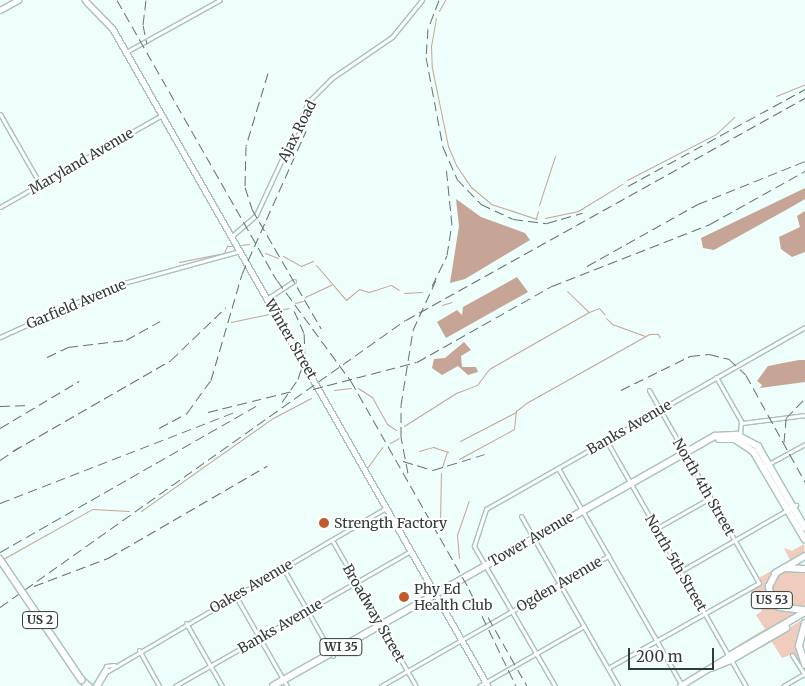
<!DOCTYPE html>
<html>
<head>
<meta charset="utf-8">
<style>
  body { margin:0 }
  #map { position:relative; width:805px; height:686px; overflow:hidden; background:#edfefb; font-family:Merriweather,serif }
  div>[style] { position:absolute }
  .green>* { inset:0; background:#efccbe }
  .water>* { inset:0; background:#c6a496 }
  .stream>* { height:1px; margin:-0.5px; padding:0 0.5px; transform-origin:0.5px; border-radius:0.5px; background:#c6a496 }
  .roads { filter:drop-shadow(1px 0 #a7c1bd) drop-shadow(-1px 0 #a7c1bd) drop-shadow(0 1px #a7c1bd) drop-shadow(0 -1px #a7c1bd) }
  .minor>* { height:3px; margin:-1.5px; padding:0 1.5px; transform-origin:1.5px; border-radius:1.5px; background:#fff }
  .tertiary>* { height:4.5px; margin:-2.25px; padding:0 2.25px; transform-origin:2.25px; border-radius:2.25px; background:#fff }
  .primary>* { height:5.5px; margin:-2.75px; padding:0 2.75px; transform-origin:2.75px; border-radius:2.75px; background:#fff }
  .trunk>* { height:5.5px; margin:-2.75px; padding:0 2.75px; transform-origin:2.75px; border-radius:2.75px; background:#fff }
  .motorway>* { height:6px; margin:-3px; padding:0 3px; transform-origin:3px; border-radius:3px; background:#fff }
  .rail>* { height:1px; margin-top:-0.5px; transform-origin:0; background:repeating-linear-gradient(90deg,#65716f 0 10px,transparent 0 15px) }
  .bridges { filter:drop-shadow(1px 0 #a7c1bd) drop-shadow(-1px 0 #a7c1bd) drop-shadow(0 1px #a7c1bd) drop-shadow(0 -1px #a7c1bd) }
  .trunk-bridge>* { height:5.5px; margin:-2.75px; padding:0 2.75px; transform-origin:2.75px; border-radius:2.75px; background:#fff }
  .dots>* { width:14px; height:14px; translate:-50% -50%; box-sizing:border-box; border:2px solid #fff; border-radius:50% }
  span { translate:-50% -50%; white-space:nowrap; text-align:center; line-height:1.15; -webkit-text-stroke:4px #fff; paint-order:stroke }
  .shield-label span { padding:1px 4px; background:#fff; border:1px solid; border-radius:4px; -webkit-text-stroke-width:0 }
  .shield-label { font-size:12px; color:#313c3a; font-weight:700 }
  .street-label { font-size:14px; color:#313c3a }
  .poi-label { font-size:14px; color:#313c3a }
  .left { translate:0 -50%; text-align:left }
  .scale { position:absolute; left:628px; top:648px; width:86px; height:22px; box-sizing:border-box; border:2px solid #313c3a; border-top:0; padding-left:6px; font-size:15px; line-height:18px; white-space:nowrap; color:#313c3a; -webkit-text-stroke:4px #fff; paint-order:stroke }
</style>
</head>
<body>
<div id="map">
  <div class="green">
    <i style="clip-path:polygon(804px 544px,805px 555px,779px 569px,768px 585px,778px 609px,802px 613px,730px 650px,765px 629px,756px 615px,762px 611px,750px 590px,761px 583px,759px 578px,790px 560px,784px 548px,792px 551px)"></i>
    <i style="clip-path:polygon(784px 570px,805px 571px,805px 608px,777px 603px,771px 591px,775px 576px)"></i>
    <i style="clip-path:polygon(805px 618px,797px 643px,805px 673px,793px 654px,782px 658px,772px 642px,736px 661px)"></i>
  </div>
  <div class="water">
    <i style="clip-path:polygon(805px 188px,805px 199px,786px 210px,714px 250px,703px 248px,701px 238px)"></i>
    <i style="clip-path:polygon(456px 199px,481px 217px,525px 233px,530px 240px,465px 279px,450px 283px,459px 226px)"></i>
    <i style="clip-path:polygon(805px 211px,805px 252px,792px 257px,781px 249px,779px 237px,800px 227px,797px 216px)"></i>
    <i style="clip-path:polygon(517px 277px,528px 292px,446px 338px,437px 322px,457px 310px,462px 315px,463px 307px)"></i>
    <i style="clip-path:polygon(464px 342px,471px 350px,461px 356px,462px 367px,476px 367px,478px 372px,468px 375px,458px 366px,442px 375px,432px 368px,434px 359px,445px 358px)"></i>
    <i style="clip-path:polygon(799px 360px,805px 360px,805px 382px,760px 388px,762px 385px,757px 381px,768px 366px)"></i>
  </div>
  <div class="stream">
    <i style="left:439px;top:11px;width:13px;rotate:-61deg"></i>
    <i style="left:436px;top:18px;width:27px;rotate:100deg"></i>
    <i style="left:431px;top:45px;width:23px;rotate:88deg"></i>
    <i style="left:432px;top:68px;width:80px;rotate:78.4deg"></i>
    <i style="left:448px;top:146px;width:21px;rotate:67deg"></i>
    <i style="left:456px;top:165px;width:27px;rotate:56deg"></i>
    <i style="left:471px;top:187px;width:26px;rotate:40deg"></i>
    <i style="left:491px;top:204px;width:48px;rotate:18.1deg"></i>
    <i style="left:776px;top:96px;width:31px;rotate:-22deg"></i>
    <i style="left:627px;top:180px;width:100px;rotate:-27.3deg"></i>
    <i style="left:716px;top:134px;width:25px;rotate:-43deg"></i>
    <i style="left:539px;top:205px;width:52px;rotate:-71.9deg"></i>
    <i style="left:536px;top:218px;width:7px;rotate:-74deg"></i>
    <i style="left:545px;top:218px;width:34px;rotate:-12deg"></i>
    <i style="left:578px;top:211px;width:52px;rotate:-31.5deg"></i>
    <i style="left:241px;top:245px;width:8px;rotate:-7deg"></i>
    <i style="left:265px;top:253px;width:14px;rotate:21deg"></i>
    <i style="left:283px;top:256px;width:21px;rotate:29deg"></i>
    <i style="left:301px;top:266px;width:13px;rotate:-23deg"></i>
    <i style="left:179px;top:262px;width:46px;rotate:-11.3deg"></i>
    <i style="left:224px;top:253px;width:8px;rotate:-67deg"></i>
    <i style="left:227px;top:246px;width:5px"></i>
    <i style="left:316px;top:265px;width:46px;rotate:49.4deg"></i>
    <i style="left:346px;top:300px;width:17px;rotate:-40deg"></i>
    <i style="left:359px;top:289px;width:10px;rotate:17deg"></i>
    <i style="left:369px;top:292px;width:23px;rotate:-18deg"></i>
    <i style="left:391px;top:285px;width:9px;rotate:32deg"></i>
    <i style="left:567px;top:291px;width:30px;rotate:44deg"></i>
    <i style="left:589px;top:312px;width:11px;rotate:-22deg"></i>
    <i style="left:599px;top:308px;width:8px;rotate:50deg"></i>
    <i style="left:404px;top:293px;width:18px;rotate:-3deg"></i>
    <i style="left:305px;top:297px;width:29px;rotate:-25deg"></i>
    <i style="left:295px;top:303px;width:8px;rotate:-14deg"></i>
    <i style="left:442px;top:305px;width:10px;rotate:-17deg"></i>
    <i style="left:279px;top:310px;width:10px;rotate:-11deg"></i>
    <i style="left:606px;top:318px;width:8px;rotate:45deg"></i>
    <i style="left:612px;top:324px;width:35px;rotate:20deg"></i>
    <i style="left:231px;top:322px;width:40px;rotate:-12deg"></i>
    <i style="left:358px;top:388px;width:17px;rotate:33deg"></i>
    <i style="left:372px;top:397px;width:31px;rotate:61deg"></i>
    <i style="left:387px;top:424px;width:11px;rotate:34deg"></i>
    <i style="left:334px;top:390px;width:17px;rotate:-7deg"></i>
    <i style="left:404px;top:426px;width:62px;rotate:-32.4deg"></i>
    <i style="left:456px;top:393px;width:22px;rotate:-21deg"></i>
    <i style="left:477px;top:385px;width:20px;rotate:-53deg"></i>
    <i style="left:489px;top:369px;width:115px;rotate:-29.7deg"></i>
    <i style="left:460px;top:441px;width:63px;rotate:-27.4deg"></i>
    <i style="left:390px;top:443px;width:10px;rotate:-29deg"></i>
    <i style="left:419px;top:451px;width:15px;rotate:-16deg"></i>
    <i style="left:433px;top:447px;width:16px;rotate:18deg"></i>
    <i style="left:459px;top:459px;width:63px;rotate:-28.6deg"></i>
    <i style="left:514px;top:429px;width:18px;rotate:-84deg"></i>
    <i style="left:516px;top:411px;width:15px;rotate:-37deg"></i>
    <i style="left:528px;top:402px;width:139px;rotate:-29.3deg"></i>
    <i style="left:649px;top:334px;width:9px"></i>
    <i style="left:658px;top:334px;width:4px;rotate:63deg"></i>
    <i style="left:442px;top:467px;width:16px;rotate:-72deg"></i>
    <i style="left:367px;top:468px;width:26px;rotate:-54deg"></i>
    <i style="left:141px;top:511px;width:161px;rotate:-35.2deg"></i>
    <i style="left:273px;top:418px;width:43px;rotate:-27.8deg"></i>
    <i style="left:440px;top:523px;width:50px;rotate:-88.9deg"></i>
    <i style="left:459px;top:558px;width:23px;rotate:-95deg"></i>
    <i style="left:457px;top:535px;width:36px;rotate:-71deg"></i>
    <i style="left:3px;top:559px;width:102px;rotate:-29.3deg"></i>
    <i style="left:92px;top:509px;width:37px;rotate:3deg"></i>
  </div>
  <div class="roads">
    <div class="minor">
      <i style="left:126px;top:52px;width:107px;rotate:-29deg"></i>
      <i style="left:0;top:114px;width:81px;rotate:60.3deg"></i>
      <i style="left:0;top:207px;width:186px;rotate:-29.6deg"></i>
      <i style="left:232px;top:236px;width:32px;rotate:-41deg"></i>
      <i style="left:256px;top:215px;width:126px;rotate:-65.1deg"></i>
      <i style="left:309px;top:101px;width:33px;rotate:-45deg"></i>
      <i style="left:332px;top:78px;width:73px;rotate:-34.3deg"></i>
      <i style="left:392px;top:37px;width:48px;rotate:-51deg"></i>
      <i style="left:268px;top:298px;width:31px;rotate:-33deg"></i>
      <i style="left:0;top:337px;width:124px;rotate:-24.3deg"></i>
      <i style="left:113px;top:286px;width:132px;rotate:-15.4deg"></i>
      <i style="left:716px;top:377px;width:51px;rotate:60.4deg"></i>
      <i style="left:741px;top:421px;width:16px;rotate:94deg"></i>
      <i style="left:742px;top:423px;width:64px;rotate:-7.2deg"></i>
      <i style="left:606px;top:440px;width:283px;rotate:60.4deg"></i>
      <i style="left:763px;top:467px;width:48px;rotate:-28.7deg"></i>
      <i style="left:558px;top:468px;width:250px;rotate:60.3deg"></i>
      <i style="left:521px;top:516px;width:196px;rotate:60.3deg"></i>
      <i style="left:657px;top:528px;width:61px;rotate:-29.5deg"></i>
      <i style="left:332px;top:540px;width:168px;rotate:60.1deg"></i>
      <i style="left:283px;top:568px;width:101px;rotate:60.4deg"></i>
      <i style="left:681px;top:571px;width:133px;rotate:-29.9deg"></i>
      <i style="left:235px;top:595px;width:105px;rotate:60.3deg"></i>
      <i style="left:186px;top:623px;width:73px;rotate:60.3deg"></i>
      <i style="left:139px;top:650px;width:41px;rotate:60.9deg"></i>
      <i style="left:792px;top:655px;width:24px;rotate:57deg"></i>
      <i style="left:114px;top:665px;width:8px;rotate:173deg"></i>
      <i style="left:106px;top:666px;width:4px;rotate:104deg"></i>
      <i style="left:105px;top:670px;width:3px;rotate:18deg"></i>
      <i style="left:108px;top:671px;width:322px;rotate:-30.4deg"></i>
      <i style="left:608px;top:668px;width:173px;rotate:-29.4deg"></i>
      <i style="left:759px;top:583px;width:222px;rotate:-119.7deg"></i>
      <i style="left:175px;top:686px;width:272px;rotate:-29.8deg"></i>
      <i style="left:381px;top:686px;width:262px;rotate:-29.8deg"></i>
      <i style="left:479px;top:686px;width:121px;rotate:-29.7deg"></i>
      <i style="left:555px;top:686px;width:162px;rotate:-120.1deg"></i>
      <i style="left:474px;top:546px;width:39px;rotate:-72deg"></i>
      <i style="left:486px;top:509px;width:367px;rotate:-29.7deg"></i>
      <i style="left:783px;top:686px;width:24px;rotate:-30deg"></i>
    </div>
    <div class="tertiary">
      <i style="left:85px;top:0;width:40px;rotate:46deg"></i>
      <i style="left:113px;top:29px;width:756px;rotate:60.28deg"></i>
      <i style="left:0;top:10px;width:21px;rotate:-29deg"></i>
      <i style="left:711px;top:668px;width:22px;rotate:-22deg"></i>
      <i style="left:680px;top:686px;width:57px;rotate:-31.5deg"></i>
    </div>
    <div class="primary">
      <i style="left:719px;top:439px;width:16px"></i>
      <i style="left:735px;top:439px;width:23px;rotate:34deg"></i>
      <i style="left:754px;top:452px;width:101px;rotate:59.6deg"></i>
      <i style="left:273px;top:686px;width:508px;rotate:-29.49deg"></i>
      <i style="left:715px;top:436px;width:22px;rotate:-3deg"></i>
      <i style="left:737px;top:435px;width:24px;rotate:28deg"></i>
      <i style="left:758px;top:446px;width:94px;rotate:59.9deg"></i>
    </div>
    <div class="trunk">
      <i style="left:82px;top:680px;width:9px;rotate:41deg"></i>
      <i style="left:97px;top:686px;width:17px;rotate:-59deg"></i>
    </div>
    <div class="motorway">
      <i style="left:805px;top:556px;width:34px;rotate:150deg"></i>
      <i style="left:776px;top:573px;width:15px;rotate:118deg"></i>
      <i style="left:769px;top:586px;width:10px;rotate:84deg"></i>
      <i style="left:770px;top:596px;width:14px;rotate:51deg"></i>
      <i style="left:779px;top:607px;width:26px;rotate:7deg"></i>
      <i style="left:784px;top:568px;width:21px;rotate:3deg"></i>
      <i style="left:805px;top:623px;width:24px;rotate:105deg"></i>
      <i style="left:799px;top:646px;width:20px;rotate:72deg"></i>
      <i style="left:729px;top:656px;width:88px;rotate:-30.1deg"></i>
      <i style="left:731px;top:660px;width:64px;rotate:-30.2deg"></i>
    </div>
  </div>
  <div class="rail">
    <i style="left:117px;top:0;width:322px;rotate:60.3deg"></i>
    <i style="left:277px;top:280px;width:125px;rotate:53.8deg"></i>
    <i style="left:351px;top:381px;width:239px;rotate:60.4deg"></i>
    <i style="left:469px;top:589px;width:108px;rotate:64.1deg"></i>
    <i style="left:146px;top:0;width:25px;rotate:97deg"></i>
    <i style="left:143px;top:25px;width:19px;rotate:78deg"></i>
    <i style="left:439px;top:0;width:31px;rotate:111deg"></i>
    <i style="left:428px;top:29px;width:28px;rotate:94deg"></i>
    <i style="left:426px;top:57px;width:92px;rotate:79.3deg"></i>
    <i style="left:443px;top:147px;width:35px;rotate:66deg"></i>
    <i style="left:457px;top:179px;width:35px;rotate:46deg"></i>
    <i style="left:481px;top:204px;width:35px;rotate:25deg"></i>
    <i style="left:513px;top:219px;width:34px;rotate:7deg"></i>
    <i style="left:547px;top:223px;width:37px;rotate:-16deg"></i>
    <i style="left:268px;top:73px;width:76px;rotate:106.8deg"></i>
    <i style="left:246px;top:146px;width:41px;rotate:91.4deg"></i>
    <i style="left:245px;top:187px;width:23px;rotate:72deg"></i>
    <i style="left:252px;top:209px;width:138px;rotate:59.9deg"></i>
    <i style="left:628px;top:186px;width:202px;rotate:-28.7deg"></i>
    <i style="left:587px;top:266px;width:127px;rotate:-29.2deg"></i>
    <i style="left:698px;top:204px;width:115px;rotate:-21.9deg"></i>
    <i style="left:432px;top:286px;width:34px;rotate:-64deg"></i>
    <i style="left:447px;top:255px;width:30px;rotate:-81deg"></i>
    <i style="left:452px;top:225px;width:59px;rotate:-95.8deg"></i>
    <i style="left:47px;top:357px;width:23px;rotate:-25deg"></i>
    <i style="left:68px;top:347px;width:58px;rotate:-6.9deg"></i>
    <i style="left:126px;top:340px;width:39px;rotate:-29deg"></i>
    <i style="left:313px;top:389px;width:107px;rotate:-14.6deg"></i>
    <i style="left:417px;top:362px;width:155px;rotate:-29.4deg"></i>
    <i style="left:552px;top:286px;width:170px;rotate:-21.4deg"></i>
    <i style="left:710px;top:224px;width:109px;rotate:-29.2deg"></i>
    <i style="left:621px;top:390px;width:77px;rotate:-26.2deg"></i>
    <i style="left:690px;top:356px;width:19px;rotate:-6deg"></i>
    <i style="left:709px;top:354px;width:21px;rotate:14deg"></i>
    <i style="left:729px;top:359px;width:23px;rotate:43deg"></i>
    <i style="left:746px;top:375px;width:122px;rotate:61.1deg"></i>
    <i style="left:282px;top:402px;width:28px;rotate:-55deg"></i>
    <i style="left:298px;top:379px;width:22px;rotate:-72deg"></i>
    <i style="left:305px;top:358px;width:25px;rotate:-92deg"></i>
    <i style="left:304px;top:333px;width:24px;rotate:-114deg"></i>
    <i style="left:0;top:406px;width:30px;rotate:-2deg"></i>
    <i style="left:208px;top:412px;width:87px;rotate:-14deg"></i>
    <i style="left:0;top:428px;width:92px;rotate:-30.7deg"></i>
    <i style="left:159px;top:428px;width:32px;rotate:-28deg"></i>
    <i style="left:187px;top:413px;width:41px;rotate:-54deg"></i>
    <i style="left:211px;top:380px;width:110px;rotate:-73.7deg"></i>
    <i style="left:242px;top:274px;width:157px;rotate:-65.9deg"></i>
    <i style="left:784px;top:442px;width:24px;rotate:-85deg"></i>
    <i style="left:786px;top:418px;width:28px;rotate:-46deg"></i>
    <i style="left:13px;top:451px;width:182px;rotate:-29.9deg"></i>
    <i style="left:171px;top:360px;width:76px;rotate:-43.9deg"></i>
    <i style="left:0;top:460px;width:23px;rotate:-34deg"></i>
    <i style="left:403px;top:461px;width:31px;rotate:17deg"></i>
    <i style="left:433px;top:470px;width:54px;rotate:-17.1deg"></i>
    <i style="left:408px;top:473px;width:37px;rotate:-101deg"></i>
    <i style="left:401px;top:437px;width:32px;rotate:-90deg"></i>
    <i style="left:401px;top:405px;width:76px;rotate:-80.9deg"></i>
    <i style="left:413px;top:330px;width:55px;rotate:-65.3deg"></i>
    <i style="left:0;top:503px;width:252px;rotate:-21.2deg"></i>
    <i style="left:0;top:552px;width:298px;rotate:-29.7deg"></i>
    <i style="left:34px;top:586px;width:79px;rotate:-20.7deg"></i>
    <i style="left:108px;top:558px;width:184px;rotate:-30.1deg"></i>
    <i style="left:0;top:607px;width:497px;rotate:-35.3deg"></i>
    <i style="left:406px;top:320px;width:457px;rotate:-29.1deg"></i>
    <i style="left:488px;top:617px;width:79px;rotate:60.5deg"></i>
  </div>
  <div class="bridges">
    <div class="trunk-bridge">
      <i style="left:0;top:559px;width:146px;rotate:55.9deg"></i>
    </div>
  </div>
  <div class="dots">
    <i style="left:324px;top:523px;background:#c15b2d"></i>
    <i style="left:404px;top:597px;background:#c15b2d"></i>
  </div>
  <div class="shield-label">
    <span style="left:772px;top:600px">US 53</span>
    <span style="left:40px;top:620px">US 2</span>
    <span style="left:341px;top:647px">WI 35</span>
  </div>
  <div class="street-label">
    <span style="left:297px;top:131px;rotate:-63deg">Ajax Road</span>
    <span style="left:81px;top:161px;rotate:-30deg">Maryland Avenue</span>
    <span style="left:76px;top:304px;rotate:-23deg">Garfield Avenue</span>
    <span style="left:291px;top:339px;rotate:60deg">Winter Street</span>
    <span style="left:629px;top:427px;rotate:-30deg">Banks Avenue</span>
    <span style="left:704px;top:487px;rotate:60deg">North 4th Street</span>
    <span style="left:531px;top:539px;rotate:-30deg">Tower Avenue</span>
    <span style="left:676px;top:563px;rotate:60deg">North 5th Street</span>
    <span style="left:559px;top:584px;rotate:-30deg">Ogden Avenue</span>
    <span style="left:251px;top:586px;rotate:-30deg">Oakes Avenue</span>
    <span style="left:374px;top:613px;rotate:60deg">Broadway Street</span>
    <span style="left:280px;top:626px;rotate:-30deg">Banks Avenue</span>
  </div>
  <div class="poi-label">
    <span class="left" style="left:334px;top:523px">Strength Factory</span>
    <span class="left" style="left:414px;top:597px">Phy Ed<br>Health Club</span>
  </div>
  <div class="scale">200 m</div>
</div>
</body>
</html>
